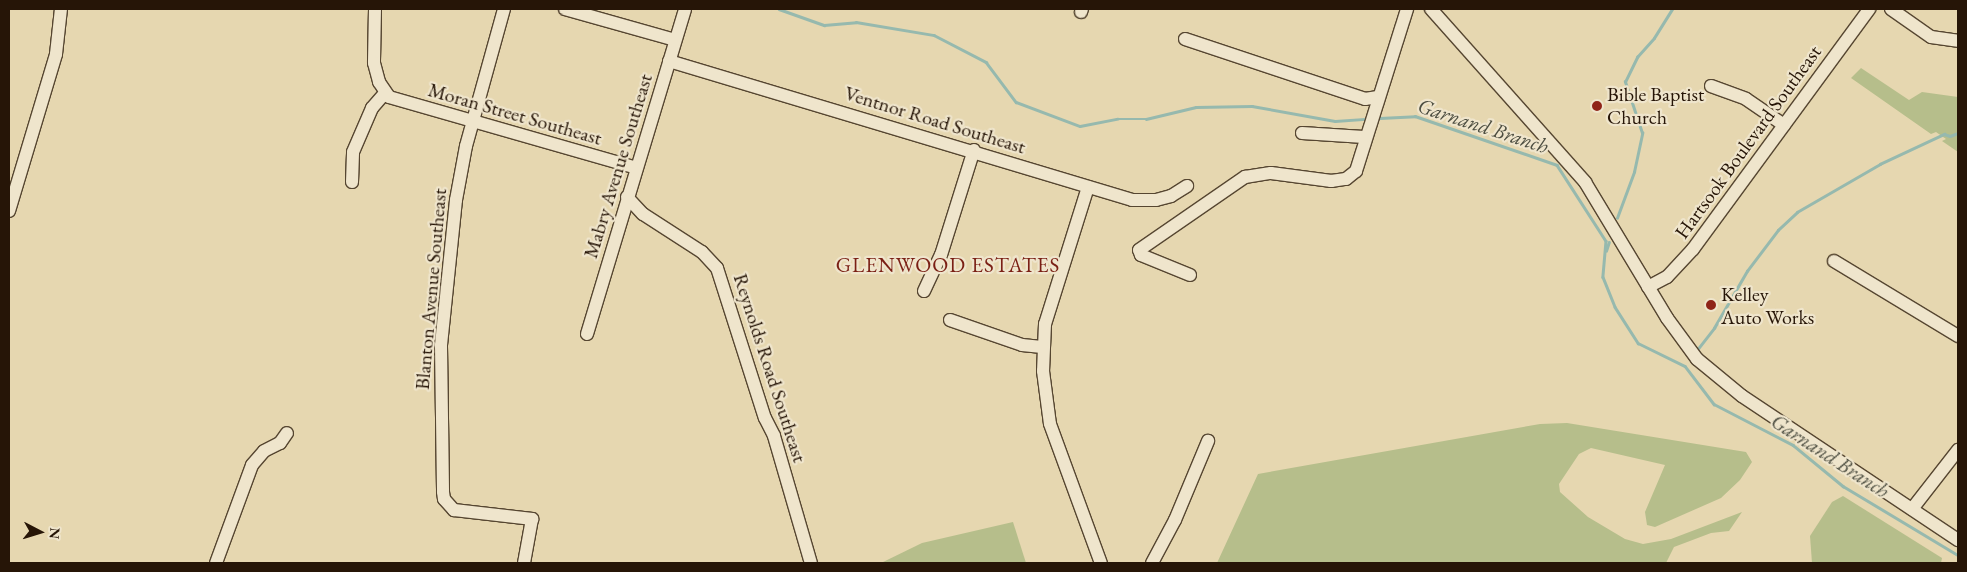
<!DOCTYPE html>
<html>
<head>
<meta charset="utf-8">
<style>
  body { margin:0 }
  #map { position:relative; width:1967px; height:572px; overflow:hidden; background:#e6d7b0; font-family:"EB Garamond",serif }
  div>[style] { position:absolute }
  .green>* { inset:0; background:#b6be8b }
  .stream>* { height:2.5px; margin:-1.25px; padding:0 1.25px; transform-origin:1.25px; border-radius:1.25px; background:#96b9ae }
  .roads { filter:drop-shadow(1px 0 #564631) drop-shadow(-1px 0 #564631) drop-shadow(0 1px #564631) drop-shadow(0 -1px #564631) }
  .minor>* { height:12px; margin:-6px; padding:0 6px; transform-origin:6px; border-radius:6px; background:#efe5cc }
  .dots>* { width:14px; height:14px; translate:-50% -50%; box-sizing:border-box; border:2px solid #efe5cc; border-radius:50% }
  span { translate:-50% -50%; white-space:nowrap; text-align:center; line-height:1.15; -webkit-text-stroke:4.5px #efe5cc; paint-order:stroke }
  .poi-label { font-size:20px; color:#261507 }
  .left { translate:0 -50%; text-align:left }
  .street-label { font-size:20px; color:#261507 }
  .water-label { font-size:21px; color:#4d4e41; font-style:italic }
  .neighbourhood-label { font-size:21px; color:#7a1f14; letter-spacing:1px }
  .frame { position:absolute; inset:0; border:10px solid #261507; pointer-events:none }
  .north { position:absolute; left:15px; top:507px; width:50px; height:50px; -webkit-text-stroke:4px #efe5cc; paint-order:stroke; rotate:95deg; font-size:14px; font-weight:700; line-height:20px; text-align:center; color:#261507 }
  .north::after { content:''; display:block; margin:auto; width:18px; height:22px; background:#261507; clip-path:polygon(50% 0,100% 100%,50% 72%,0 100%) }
</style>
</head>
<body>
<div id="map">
  <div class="green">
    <i style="clip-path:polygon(1861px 68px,1909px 100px,1922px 92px,1958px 97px,1958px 152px,1942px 141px,1946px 139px,1936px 132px,1931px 134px,1851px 78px)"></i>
    <i style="clip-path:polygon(1567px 423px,1746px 452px,1752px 462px,1740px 480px,1721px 498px,1655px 527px,1647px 525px,1645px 512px,1665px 465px,1591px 448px,1579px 454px,1559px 484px,1560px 492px,1588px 517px,1625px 539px,1643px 544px,1671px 539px,1742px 512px,1729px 531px,1711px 533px,1674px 547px,1666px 563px,1217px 563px,1258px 474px,1540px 424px)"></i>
    <i style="clip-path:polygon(1843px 496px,1942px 558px,1941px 563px,1812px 563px,1810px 536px,1832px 502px)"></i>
    <i style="clip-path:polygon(1013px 522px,1026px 563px,881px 563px,922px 543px)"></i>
  </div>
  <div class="stream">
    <i style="left:779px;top:9px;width:48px;rotate:19.6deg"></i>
    <i style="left:824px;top:25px;width:32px;rotate:-5deg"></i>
    <i style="left:856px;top:22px;width:79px;rotate:9.5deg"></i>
    <i style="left:934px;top:35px;width:59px;rotate:27.4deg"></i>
    <i style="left:986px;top:62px;width:50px;rotate:53.1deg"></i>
    <i style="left:1016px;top:102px;width:68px;rotate:20.6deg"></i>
    <i style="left:1080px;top:126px;width:38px;rotate:-11deg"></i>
    <i style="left:1117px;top:119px;width:29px"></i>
    <i style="left:1146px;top:119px;width:51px;rotate:-13.5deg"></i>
    <i style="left:1196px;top:107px;width:56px;rotate:-1deg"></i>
    <i style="left:1252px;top:106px;width:84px;rotate:10.2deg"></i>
    <i style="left:1335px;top:121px;width:30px;rotate:-4deg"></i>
    <i style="left:1380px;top:118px;width:35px;rotate:-3deg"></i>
    <i style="left:1415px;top:116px;width:150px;rotate:19deg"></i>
    <i style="left:1557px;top:165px;width:90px;rotate:57.2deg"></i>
    <i style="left:1606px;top:241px;width:36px;rotate:95deg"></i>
    <i style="left:1603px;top:277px;width:32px;rotate:68deg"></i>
    <i style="left:1615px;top:307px;width:43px;rotate:57.4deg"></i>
    <i style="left:1638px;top:343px;width:52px;rotate:26.1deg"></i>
    <i style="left:1685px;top:366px;width:48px;rotate:52.7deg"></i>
    <i style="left:1714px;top:404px;width:89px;rotate:27.4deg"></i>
    <i style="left:1793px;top:445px;width:65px;rotate:39.4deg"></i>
    <i style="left:1843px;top:486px;width:134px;rotate:31deg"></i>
    <i style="left:1617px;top:218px;width:49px;rotate:-69.7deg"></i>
    <i style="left:1634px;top:172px;width:40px;rotate:-78deg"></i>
    <i style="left:1642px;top:133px;width:54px;rotate:-108.4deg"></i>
    <i style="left:1625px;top:82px;width:28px;rotate:-64deg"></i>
    <i style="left:1637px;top:57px;width:25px;rotate:-48deg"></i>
    <i style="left:1654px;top:38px;width:34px;rotate:-58deg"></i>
    <i style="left:1606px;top:251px;width:9px;rotate:-72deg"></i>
    <i style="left:1697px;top:350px;width:28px;rotate:-52deg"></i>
    <i style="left:1714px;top:328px;width:66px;rotate:-59.9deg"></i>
    <i style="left:1747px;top:271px;width:51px;rotate:-52.9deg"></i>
    <i style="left:1778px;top:230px;width:26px;rotate:-43deg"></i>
    <i style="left:1797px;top:212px;width:96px;rotate:-30deg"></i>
    <i style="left:1880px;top:164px;width:71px;rotate:-25.1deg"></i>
    <i style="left:1944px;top:134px;width:6px;rotate:18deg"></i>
    <i style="left:1950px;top:136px;width:9px;rotate:-21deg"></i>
  </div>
  <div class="roads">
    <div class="minor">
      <i style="left:375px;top:9px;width:54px;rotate:91.1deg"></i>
      <i style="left:374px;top:63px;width:20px;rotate:75deg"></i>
      <i style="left:379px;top:82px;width:18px;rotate:56deg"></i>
      <i style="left:389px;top:97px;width:257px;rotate:16deg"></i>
      <i style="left:504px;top:9px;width:142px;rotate:105.5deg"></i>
      <i style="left:466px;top:146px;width:55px;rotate:100.5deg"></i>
      <i style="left:456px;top:200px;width:147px;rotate:95.9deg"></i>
      <i style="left:441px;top:346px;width:146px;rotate:89.2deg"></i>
      <i style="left:443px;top:492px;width:7px;rotate:82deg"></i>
      <i style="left:444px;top:499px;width:15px;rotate:48deg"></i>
      <i style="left:454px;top:510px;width:79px;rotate:6.6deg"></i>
      <i style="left:532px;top:519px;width:45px;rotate:100.3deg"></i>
      <i style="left:565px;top:9px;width:114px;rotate:15.7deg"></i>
      <i style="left:1431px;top:9px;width:232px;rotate:48.3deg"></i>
      <i style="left:1585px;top:182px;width:159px;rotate:58.9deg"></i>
      <i style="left:1667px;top:318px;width:51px;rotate:53.8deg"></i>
      <i style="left:1697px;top:359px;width:58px;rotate:39.4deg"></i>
      <i style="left:1742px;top:396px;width:260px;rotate:33.7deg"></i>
      <i style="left:1891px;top:9px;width:49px;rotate:35deg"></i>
      <i style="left:1931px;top:37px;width:27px;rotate:8deg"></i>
      <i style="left:1081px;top:12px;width:3px;rotate:-72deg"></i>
      <i style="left:1185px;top:39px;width:190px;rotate:18.4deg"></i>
      <i style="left:1365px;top:99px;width:13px;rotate:-9deg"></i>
      <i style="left:669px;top:61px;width:483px;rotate:16.7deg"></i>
      <i style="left:1132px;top:200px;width:24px"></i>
      <i style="left:1156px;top:200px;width:16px;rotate:-15deg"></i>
      <i style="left:1171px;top:196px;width:19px;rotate:-32deg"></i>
      <i style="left:1711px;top:86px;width:37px;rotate:20deg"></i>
      <i style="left:1746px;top:99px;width:46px;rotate:34.4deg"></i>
      <i style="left:1302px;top:133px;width:62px;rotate:3.7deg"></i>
      <i style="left:352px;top:182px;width:30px;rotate:-88deg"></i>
      <i style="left:353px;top:152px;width:48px;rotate:-66.6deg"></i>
      <i style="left:372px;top:108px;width:20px;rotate:-49deg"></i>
      <i style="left:1088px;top:187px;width:144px;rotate:107.4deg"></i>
      <i style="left:1045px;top:324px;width:47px;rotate:92.4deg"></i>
      <i style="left:1043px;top:371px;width:53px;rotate:82.5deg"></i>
      <i style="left:1050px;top:424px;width:148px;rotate:69.9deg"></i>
      <i style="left:627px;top:197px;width:23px;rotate:47deg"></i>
      <i style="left:643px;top:214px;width:70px;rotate:32.8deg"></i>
      <i style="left:702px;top:252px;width:22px;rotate:47deg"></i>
      <i style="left:717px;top:268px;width:157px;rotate:72.3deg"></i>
      <i style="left:765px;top:418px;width:20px;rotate:63deg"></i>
      <i style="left:774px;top:436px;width:132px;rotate:73.8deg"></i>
      <i style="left:9px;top:211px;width:164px;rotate:-73.3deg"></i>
      <i style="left:56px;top:54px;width:45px;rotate:-83.7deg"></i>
      <i style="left:1834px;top:261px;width:145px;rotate:31.2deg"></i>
      <i style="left:1190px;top:275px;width:53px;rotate:-157.8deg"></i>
      <i style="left:1141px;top:255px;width:5px;rotate:-112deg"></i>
      <i style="left:1139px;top:250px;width:129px;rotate:-34.6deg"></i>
      <i style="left:1245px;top:177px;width:26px;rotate:-9deg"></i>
      <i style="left:1271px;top:173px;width:61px;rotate:7.6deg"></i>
      <i style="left:1331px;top:181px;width:15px;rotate:-8deg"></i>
      <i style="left:1346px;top:179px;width:13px;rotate:-39deg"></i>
      <i style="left:1356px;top:171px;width:170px;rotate:-72.5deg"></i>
      <i style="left:1648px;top:287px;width:21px;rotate:-28deg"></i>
      <i style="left:1667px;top:277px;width:38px;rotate:-47deg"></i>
      <i style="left:1693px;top:249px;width:298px;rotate:-53.7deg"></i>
      <i style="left:924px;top:291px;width:40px;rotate:-65deg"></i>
      <i style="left:941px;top:255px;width:110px;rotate:-72.6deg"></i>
      <i style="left:950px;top:320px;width:76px;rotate:19.1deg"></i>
      <i style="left:1022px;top:345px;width:20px;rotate:6deg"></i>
      <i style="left:587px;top:334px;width:339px;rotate:-73.2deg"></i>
      <i style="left:1912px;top:509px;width:75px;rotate:-52.1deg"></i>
      <i style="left:216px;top:563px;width:104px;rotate:-69.8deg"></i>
      <i style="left:252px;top:465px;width:18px;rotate:-49deg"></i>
      <i style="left:264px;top:451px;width:18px;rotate:-27deg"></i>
      <i style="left:280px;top:443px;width:12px;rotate:-55deg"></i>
      <i style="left:1152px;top:563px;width:49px;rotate:-61.9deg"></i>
      <i style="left:1175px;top:520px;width:86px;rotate:-67.3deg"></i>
    </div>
  </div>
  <div class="dots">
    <i style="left:1597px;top:106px;background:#8f2418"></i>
    <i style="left:1711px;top:305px;background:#8f2418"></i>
  </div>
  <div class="poi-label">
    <span class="left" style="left:1607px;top:106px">Bible Baptist<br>Church</span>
    <span class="left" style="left:1721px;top:306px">Kelley<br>Auto Works</span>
  </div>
  <div class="street-label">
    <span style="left:515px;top:114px;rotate:16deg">Moran Street Southeast</span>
    <span style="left:935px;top:120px;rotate:17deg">Ventnor Road Southeast</span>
    <span style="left:1748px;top:142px;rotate:-54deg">Hartsook Boulevard Southeast</span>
    <span style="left:618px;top:166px;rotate:-73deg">Mabry Avenue Southeast</span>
    <span style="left:431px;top:289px;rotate:-85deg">Blanton Avenue Southeast</span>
    <span style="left:770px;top:368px;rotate:72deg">Reynolds Road Southeast</span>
  </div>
  <div class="water-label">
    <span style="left:1483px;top:126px;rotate:18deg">Garnand Branch</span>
    <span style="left:1830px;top:456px;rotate:33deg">Garnand Branch</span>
  </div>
  <div class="neighbourhood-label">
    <span style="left:948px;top:265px">GLENWOOD ESTATES</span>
  </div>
  <div class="frame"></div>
  <div class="north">N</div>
</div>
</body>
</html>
